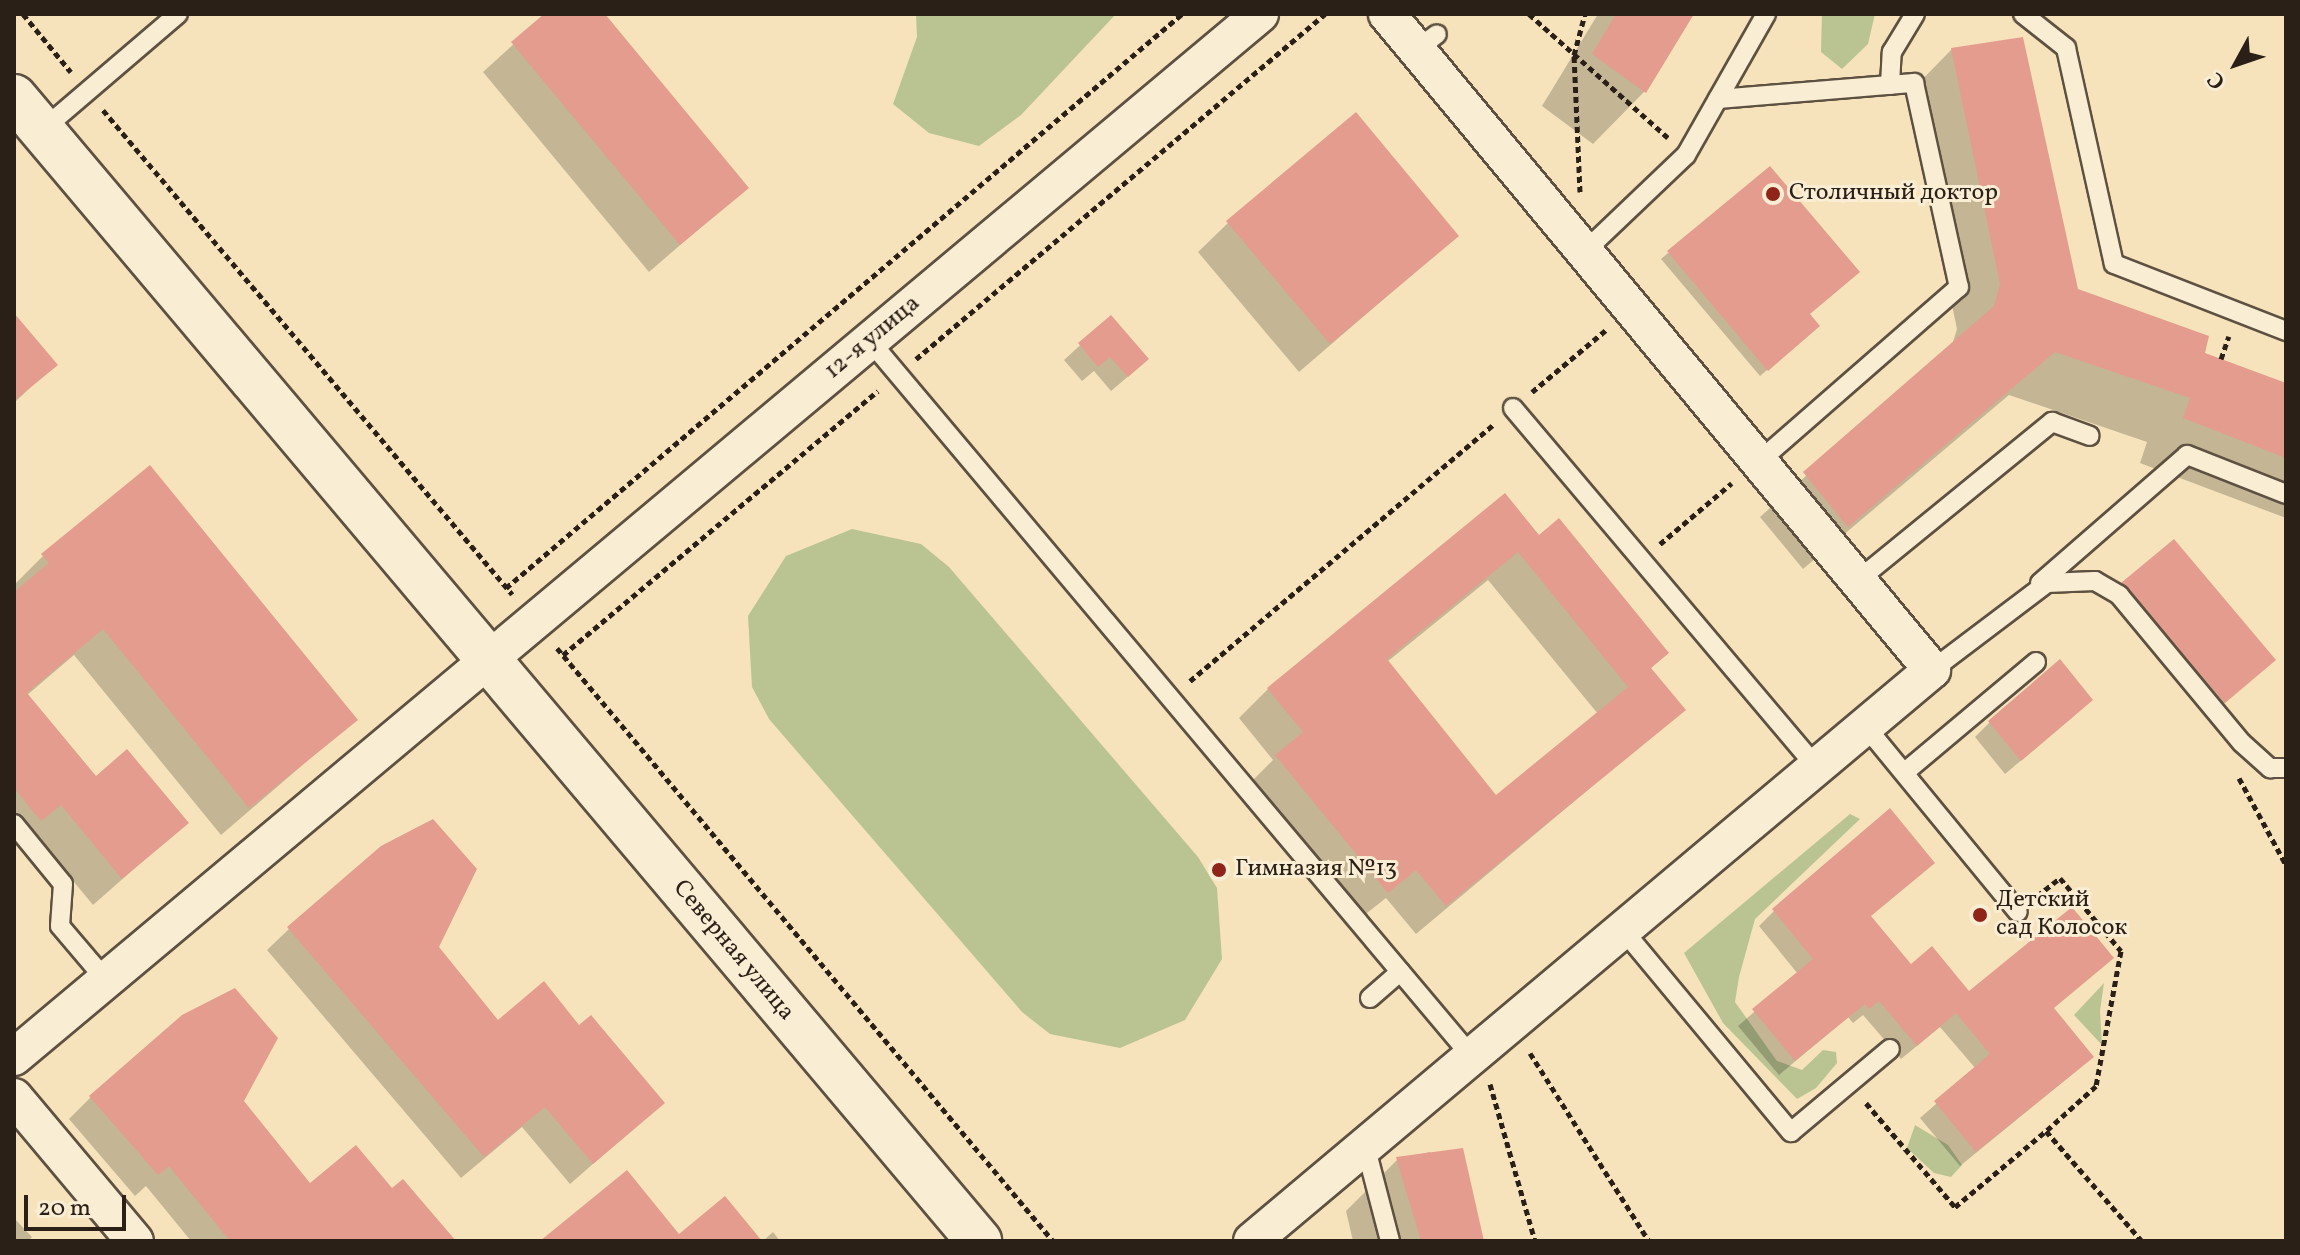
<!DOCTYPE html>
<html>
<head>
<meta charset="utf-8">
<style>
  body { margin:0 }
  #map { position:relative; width:2300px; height:1255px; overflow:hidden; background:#f6e3bb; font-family:Vollkorn,serif }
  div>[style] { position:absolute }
  .green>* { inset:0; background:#bac492 }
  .shadow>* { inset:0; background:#0003 }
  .building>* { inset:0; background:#e39c8d }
  .path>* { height:5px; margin-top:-2.5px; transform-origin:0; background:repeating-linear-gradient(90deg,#2b2018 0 6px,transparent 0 10px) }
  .roads { filter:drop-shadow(2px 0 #5e5141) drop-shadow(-2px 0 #5e5141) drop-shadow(0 2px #5e5141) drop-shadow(0 -2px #5e5141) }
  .lane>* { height:18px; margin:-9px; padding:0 9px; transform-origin:9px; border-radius:9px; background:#f9edd3 }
  .street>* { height:36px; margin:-18px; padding:0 18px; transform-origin:18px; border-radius:18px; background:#f9edd3 }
  .secondary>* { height:44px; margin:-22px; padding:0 22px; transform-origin:22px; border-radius:22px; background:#f9edd3 }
  .dots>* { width:22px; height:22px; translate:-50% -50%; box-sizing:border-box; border:4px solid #f9edd3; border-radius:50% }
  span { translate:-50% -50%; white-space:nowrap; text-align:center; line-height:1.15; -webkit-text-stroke:6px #f9edd3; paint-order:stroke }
  .poi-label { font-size:24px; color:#2b2018 }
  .left { translate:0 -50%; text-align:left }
  .street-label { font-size:24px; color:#2b2018 }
  .frame { position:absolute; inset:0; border:16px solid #2b2018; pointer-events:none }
  .north { position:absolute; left:2196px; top:24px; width:80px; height:80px; -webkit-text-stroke:6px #f9edd3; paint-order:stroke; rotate:230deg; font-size:22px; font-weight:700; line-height:32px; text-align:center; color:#2b2018 }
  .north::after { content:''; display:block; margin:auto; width:28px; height:36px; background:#2b2018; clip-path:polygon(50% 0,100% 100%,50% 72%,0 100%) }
  .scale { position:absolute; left:24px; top:1195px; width:102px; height:36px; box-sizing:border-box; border:4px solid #2b2018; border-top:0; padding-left:10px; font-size:24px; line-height:28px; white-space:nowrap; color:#2b2018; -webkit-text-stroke:6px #f9edd3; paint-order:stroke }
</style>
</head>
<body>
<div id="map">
  <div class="green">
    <i style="clip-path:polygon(916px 14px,1116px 14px,1021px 115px,979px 146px,929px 133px,893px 104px,917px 37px)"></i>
    <i style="clip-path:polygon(1822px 14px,1875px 14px,1868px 44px,1842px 69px,1821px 52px)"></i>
    <i style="clip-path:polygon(852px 529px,921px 544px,949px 567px,1198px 857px,1217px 888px,1222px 959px,1185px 1020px,1120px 1048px,1050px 1034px,1022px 1012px,769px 719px,752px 687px,748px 616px,786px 556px)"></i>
    <i style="clip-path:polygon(1850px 814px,1860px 819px,1755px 919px,1739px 977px,1735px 1002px,1777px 1061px,1802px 1070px,1823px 1050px,1836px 1052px,1837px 1063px,1816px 1088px,1797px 1099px,1723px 1023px,1684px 953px)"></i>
    <i style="clip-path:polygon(2104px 983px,2100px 1011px,2102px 1045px,2074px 1015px)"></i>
    <i style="clip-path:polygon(1915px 1125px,1948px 1145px,1962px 1165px,1951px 1177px,1934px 1173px,1907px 1148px)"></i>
  </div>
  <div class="shadow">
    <i style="clip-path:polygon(547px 14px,602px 14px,746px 188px,649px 272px,483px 72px)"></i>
    <i style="clip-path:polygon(1598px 14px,1692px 14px,1644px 92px,1593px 144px,1542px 106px)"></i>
    <i style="clip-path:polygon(1952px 49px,2076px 291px,2202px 354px,2286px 386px,2286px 518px,2140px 463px,2147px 442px,2009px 395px,1803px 569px,1760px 517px,1952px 345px,1957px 329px,1908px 94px)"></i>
    <i style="clip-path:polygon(1228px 223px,1457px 236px,1299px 372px,1198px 252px)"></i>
    <i style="clip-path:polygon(1668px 253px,1808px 315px,1810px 333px,1760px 376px,1661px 259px)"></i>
    <i style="clip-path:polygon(14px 316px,55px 364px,14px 403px)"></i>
    <i style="clip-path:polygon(1111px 317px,1131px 374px,1111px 391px,1094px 371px,1082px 381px,1064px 360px)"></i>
    <i style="clip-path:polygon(evenodd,1538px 537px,1666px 653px,1650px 669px,1683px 710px,1416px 934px,1386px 898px,1358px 920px,1247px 786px,1273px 760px,1239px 718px,1268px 689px,1538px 537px,1488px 580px,1598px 714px,1496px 797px,1387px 662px,1488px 580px)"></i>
    <i style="clip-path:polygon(43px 556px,355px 720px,221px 835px,74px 655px,26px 696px,95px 778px,186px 823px,93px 905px,32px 831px,14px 846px,15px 584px)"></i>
    <i style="clip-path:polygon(2123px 584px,2273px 660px,2209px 717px,2108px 599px)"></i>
    <i style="clip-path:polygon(2075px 715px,2005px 774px,1975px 737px,1990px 722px)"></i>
    <i style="clip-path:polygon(1774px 911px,1870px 917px,1911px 967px,1969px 993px,2052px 1009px,2076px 1071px,1960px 1166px,1920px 1118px,1976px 1069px,1940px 1027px,1901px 1059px,1863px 1015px,1853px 1023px,1848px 1017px,1779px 1075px,1738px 1026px,1798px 974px,1759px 926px)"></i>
    <i style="clip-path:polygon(289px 929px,436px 947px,497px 1022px,579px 1028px,663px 1103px,570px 1184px,522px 1127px,461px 1178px,267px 950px)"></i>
    <i style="clip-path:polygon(91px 1097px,241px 1101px,309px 1186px,392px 1191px,453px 1241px,191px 1241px,146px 1186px,135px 1196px,69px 1119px)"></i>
    <i style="clip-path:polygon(1430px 1152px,1482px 1241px,1353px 1241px,1346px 1211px,1398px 1159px)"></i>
    <i style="clip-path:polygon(14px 1218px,32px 1237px,28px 1241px,14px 1241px)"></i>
    <i style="clip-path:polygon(773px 1232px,780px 1241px,763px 1241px)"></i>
  </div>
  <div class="building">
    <i style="clip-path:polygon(544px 14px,605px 14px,749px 188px,680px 245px,511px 42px)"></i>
    <i style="clip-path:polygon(1616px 14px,1694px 14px,1646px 93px,1592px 54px)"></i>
    <i style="clip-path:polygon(2023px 37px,2078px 289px,2209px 336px,2205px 353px,2286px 383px,2286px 458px,2183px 418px,2190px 398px,2055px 352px,1848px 527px,1803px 472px,1994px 306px,2000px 284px,1951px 48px)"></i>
    <i style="clip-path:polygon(1356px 112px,1459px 236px,1330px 344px,1226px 221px)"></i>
    <i style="clip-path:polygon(1770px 166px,1860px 272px,1810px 314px,1820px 326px,1768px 371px,1667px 251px)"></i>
    <i style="clip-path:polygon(14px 313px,58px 365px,14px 401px)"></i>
    <i style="clip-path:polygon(1111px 315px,1149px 359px,1128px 377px,1110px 357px,1098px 367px,1078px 343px)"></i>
    <i style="clip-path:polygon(150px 465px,358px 720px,249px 808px,103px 629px,27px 693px,96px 776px,127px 749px,189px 823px,122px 879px,61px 805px,41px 821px,14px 788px,14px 592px,49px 563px,41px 554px)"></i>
    <i style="clip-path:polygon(evenodd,1505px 493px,1539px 535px,1559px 518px,1669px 653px,1651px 668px,1686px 710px,1446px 906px,1416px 870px,1388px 893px,1275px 755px,1303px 732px,1267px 688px,1505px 493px,1518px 552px,1628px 687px,1496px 795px,1387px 659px,1518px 552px)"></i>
    <i style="clip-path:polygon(2174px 539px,2276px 660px,2225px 703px,2121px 583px)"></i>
    <i style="clip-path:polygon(2060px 659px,2093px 700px,2021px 761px,1988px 721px)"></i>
    <i style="clip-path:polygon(1890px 808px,1935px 863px,1871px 916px,1911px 964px,1932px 946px,1969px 991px,2072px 907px,2114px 958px,2054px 1008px,2094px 1057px,1976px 1152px,1934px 1101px,1990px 1054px,1956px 1013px,1917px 1046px,1879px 1001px,1869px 1009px,1865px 1004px,1795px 1061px,1752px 1009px,1813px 959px,1772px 909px)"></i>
    <i style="clip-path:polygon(433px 819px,477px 869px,439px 947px,498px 1020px,544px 981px,579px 1025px,591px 1015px,665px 1103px,593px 1164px,545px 1107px,484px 1157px,287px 927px,381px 846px)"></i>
    <i style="clip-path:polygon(235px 988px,278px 1038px,244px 1101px,310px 1183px,356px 1145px,392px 1188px,403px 1179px,456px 1241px,230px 1241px,169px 1166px,158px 1175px,89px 1096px,182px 1015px)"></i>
    <i style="clip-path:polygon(1463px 1148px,1484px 1241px,1421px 1241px,1396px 1157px)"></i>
    <i style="clip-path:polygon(627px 1170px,679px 1234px,725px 1196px,762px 1241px,540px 1241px)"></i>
  </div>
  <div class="path">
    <i style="left:23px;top:14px;width:75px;rotate:50.4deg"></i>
    <i style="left:1529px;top:14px;width:186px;rotate:41.7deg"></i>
    <i style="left:103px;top:110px;width:634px;rotate:49.8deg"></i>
    <i style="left:1580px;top:192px;width:137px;rotate:-92.5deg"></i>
    <i style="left:1574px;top:55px;width:42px;rotate:-75deg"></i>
    <i style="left:916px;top:359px;width:535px;rotate:-40.15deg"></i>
    <i style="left:2221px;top:359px;width:24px;rotate:-71deg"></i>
    <i style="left:1532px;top:392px;width:98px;rotate:-40deg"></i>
    <i style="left:1660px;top:544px;width:94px;rotate:-40.3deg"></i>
    <i style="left:506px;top:588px;width:887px;rotate:-40.34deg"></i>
    <i style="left:557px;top:648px;width:773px;rotate:50.09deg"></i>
    <i style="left:563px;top:655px;width:411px;rotate:-40deg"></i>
    <i style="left:1190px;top:681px;width:398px;rotate:-40.2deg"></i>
    <i style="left:2239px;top:778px;width:99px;rotate:61.6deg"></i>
    <i style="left:2037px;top:896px;width:29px;rotate:-38deg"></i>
    <i style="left:2060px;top:878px;width:95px;rotate:50.1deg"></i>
    <i style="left:2121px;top:951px;width:137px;rotate:100.5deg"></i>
    <i style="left:2096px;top:1086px;width:67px;rotate:138deg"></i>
    <i style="left:2046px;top:1131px;width:146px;rotate:48.9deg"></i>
    <i style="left:1530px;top:1053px;width:222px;rotate:57.7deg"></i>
    <i style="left:1490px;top:1084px;width:163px;rotate:74deg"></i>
    <i style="left:1866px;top:1103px;width:137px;rotate:49.4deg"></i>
    <i style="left:1955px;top:1207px;width:119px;rotate:-39.9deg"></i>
  </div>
  <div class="roads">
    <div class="lane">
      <i style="left:2023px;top:14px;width:55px;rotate:38.3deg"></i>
      <i style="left:2066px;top:48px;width:221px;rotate:77.5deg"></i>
      <i style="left:2114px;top:264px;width:185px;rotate:21.3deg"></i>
      <i style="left:1416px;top:50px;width:26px;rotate:-37deg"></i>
      <i style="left:1890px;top:85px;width:33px;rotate:-87deg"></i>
      <i style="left:1892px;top:52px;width:44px;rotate:-58.8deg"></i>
      <i style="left:1718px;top:99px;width:197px;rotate:-4.7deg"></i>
      <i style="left:1914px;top:83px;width:209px;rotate:77.6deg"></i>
      <i style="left:1959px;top:287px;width:268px;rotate:138.9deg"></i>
      <i style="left:41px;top:131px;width:180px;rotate:-40.5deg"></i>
      <i style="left:1583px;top:253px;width:142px;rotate:-43.6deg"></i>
      <i style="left:1686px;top:155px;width:162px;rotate:-60.4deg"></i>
      <i style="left:870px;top:341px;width:935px;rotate:49.94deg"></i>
      <i style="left:1513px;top:408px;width:470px;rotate:49.8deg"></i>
      <i style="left:1857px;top:581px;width:252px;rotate:-39.2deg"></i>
      <i style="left:2052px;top:422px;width:40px;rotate:20.2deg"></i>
      <i style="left:2040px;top:583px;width:195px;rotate:-41deg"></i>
      <i style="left:2187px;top:455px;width:106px;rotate:21.5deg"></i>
      <i style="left:1932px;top:670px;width:144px;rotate:-37.1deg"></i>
      <i style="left:2047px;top:583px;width:48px;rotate:-2.4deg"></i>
      <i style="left:2095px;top:581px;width:28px;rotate:30deg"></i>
      <i style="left:2119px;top:595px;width:192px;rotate:50.3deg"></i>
      <i style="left:2242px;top:743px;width:38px;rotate:42deg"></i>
      <i style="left:2270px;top:768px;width:16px"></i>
      <i style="left:1866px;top:727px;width:239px;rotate:50.6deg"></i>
      <i style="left:1905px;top:772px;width:171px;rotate:-40deg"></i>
      <i style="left:14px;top:824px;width:77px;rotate:50.8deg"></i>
      <i style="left:63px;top:884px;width:42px;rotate:94.1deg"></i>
      <i style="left:60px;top:926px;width:71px;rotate:49.6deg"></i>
      <i style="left:1623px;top:930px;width:263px;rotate:50.3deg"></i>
      <i style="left:1791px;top:1132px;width:129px;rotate:-40deg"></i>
      <i style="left:1370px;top:998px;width:40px;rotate:-41deg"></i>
      <i style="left:1365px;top:1145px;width:99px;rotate:75.4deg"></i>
    </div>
    <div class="street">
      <i style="left:14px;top:1057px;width:1625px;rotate:-39.93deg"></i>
      <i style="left:14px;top:1097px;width:188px;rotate:50deg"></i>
      <i style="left:1252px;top:1241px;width:888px;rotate:-40.02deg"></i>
      <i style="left:1932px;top:670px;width:853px;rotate:-129.72deg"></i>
    </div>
    <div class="secondary">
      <i style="left:14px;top:97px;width:1497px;rotate:49.85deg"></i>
    </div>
  </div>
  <div class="dots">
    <i style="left:1773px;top:194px;background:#8f2418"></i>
    <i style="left:1219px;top:870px;background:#8f2418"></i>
    <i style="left:1980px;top:915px;background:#8f2418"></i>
  </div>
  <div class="poi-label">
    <span class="left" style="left:1789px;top:194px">Столичный доктор</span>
    <span class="left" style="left:1235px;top:870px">Гимназия №13</span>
    <span class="left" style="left:1996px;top:915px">Детский<br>сад Колосок</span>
  </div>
  <div class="street-label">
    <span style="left:873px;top:338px;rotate:-40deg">12-я улица</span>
    <span style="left:733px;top:951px;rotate:50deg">Северная улица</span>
  </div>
  <div class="frame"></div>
  <div class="north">С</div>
  <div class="scale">20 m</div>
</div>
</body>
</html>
